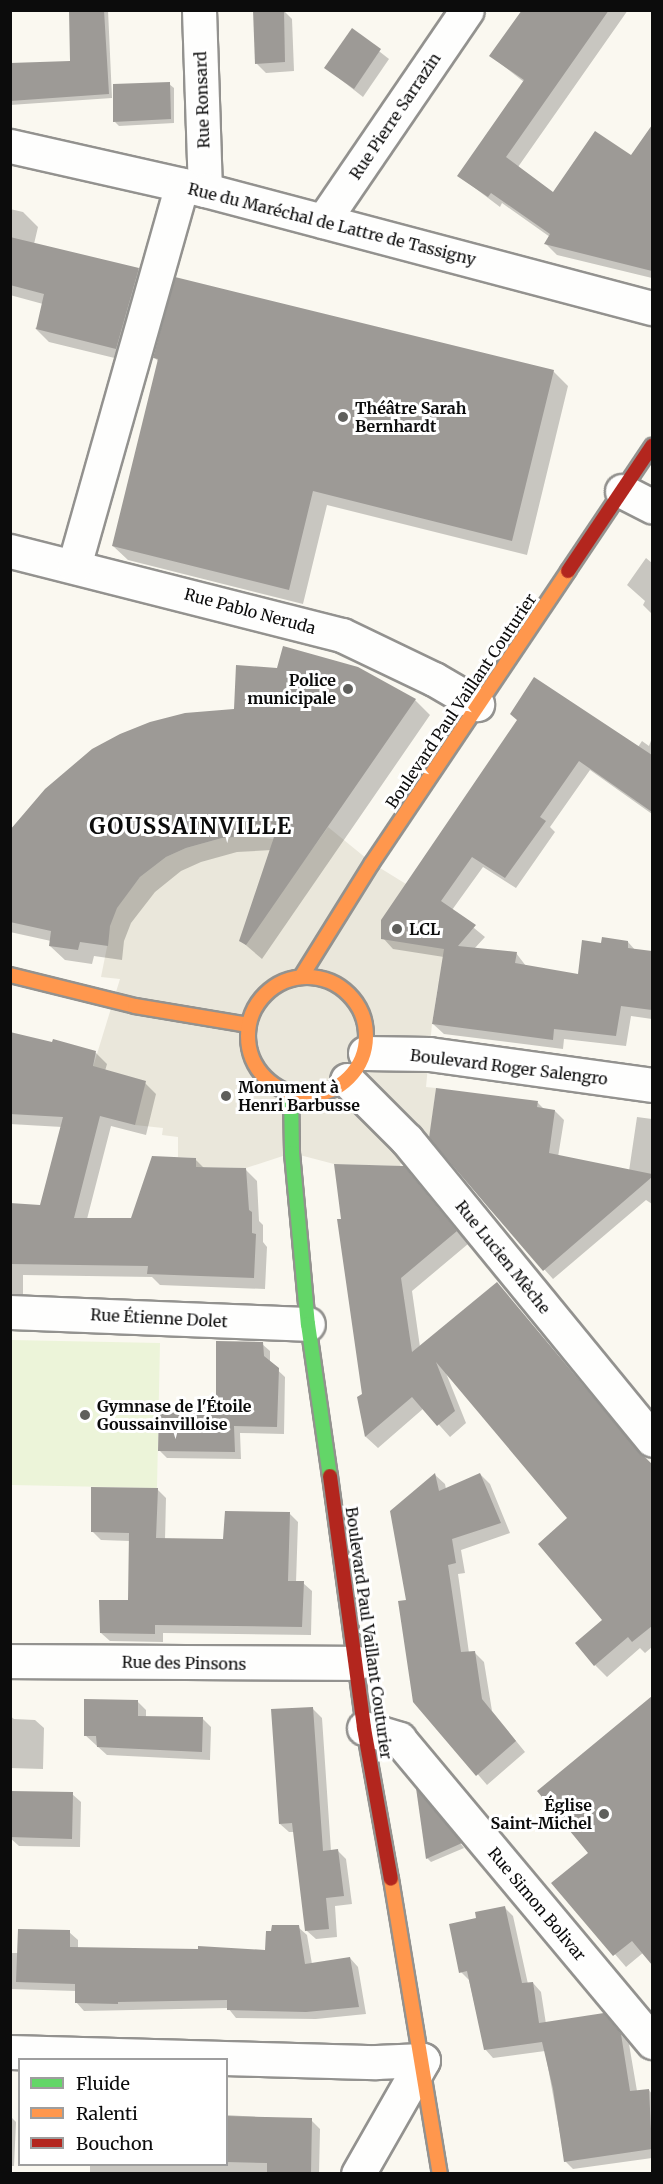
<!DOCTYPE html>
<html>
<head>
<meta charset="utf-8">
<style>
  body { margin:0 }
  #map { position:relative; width:663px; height:2184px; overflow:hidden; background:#faf8f0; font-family:Merriweather,serif }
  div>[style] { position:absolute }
  .pitch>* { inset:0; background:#ecf4d9 }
  .plaza>* { inset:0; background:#eae7db }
  .shadow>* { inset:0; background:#0003 }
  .building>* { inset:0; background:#9d9a96 }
  .roads { filter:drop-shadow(2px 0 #93928f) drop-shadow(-2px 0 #93928f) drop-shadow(0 2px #93928f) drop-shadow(0 -2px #93928f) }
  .street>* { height:33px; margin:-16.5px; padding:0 16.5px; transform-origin:16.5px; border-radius:16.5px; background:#fefefd }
  .fast>* { height:14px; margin:-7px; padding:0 7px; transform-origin:7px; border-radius:7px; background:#63d668 }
  .slow>* { height:14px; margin:-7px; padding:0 7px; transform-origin:7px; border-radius:7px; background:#ff974d }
  .slow>.ring { margin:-7px; padding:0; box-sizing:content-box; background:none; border:14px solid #ff974d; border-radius:50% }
  .jam>* { height:14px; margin:-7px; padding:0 7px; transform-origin:7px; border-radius:7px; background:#b3261e }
  .dots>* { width:16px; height:16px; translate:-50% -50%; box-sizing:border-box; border:3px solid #fff; border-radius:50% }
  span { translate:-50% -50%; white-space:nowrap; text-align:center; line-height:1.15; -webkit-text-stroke:6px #fff; paint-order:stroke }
  .street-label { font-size:16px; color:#0c0c0c }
  .poi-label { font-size:16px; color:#0c0c0c; font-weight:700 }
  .left { translate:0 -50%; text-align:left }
  .right { translate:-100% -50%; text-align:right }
  .district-label { font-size:22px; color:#0c0c0c; font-weight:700; letter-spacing:1.5px }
  .frame { position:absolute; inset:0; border:12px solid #0c0c0c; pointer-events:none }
  .legend { position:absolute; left:18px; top:2058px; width:210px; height:108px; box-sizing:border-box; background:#fff; border:2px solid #9e9e9e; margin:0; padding:8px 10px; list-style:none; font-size:18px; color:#0c0c0c }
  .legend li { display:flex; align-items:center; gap:12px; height:30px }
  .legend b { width:30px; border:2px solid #9e9e9e }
</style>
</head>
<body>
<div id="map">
  <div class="pitch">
    <i style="clip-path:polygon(11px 1340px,160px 1343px,157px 1488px,11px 1485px)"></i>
  </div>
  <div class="plaza">
    <i style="clip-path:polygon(328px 827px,372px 863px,406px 884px,455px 950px,454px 988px,438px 986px,432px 1024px,426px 1087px,436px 1088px,430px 1135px,407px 1140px,400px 1166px,334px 1164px,292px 1153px,246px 1168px,196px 1167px,196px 1158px,178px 1157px,178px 1137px,162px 1135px,163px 1128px,135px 1125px,93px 1067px,120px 979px,101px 977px,108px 942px,104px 940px,116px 908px,140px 877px,166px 857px,186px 848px,222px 838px,250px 836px,273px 839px,265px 915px)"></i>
  </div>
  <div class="shadow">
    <i style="clip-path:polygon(71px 10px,108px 10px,112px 98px,10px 105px,10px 64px,71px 62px)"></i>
    <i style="clip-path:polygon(283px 10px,292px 19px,294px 71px,266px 73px,257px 64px)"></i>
    <i style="clip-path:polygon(524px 10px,628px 10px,518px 167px,553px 194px,632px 157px,652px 128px,652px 278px,557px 255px,546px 244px,550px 237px,502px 203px,500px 207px,459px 176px,524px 82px,491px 56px)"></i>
    <i style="clip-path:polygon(352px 30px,389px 59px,363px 97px,326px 68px)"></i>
    <i style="clip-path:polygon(169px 84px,174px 88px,174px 123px,119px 126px,115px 122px)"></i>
    <i style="clip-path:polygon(10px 209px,23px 212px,38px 227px,34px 244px,138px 269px,153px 284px,131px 362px,49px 342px,35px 328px,49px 323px,43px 304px,10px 295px)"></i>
    <i style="clip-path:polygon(154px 357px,553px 371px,568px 386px,527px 555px,327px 505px,303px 604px,128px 560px,113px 546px,159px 362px)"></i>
    <i style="clip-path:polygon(646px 558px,652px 563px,652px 614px,643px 605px,645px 601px,627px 585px)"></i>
    <i style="clip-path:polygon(415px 700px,430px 715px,262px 959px,241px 941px,272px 850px,237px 852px,201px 862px,181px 871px,155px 892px,131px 923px,124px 941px,122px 960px,94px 956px,92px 964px,65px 960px,50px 946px,51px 941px,10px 932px,10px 833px)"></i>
    <i style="clip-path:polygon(519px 720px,638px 747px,642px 741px,649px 746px,652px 738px,652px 814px,590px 770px,550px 827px,555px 832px,516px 888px,483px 867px,452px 910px,485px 937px,474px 949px,516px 953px,526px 966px,579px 975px,602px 944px,628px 942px,636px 951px,652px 953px,652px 1019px,631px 1016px,626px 1046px,564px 1039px,563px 1049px,444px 1034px,433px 1024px,444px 957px,393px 949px,383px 938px)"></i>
    <i style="clip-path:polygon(10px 1034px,53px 1044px,54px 1041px,96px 1053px,107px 1064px,105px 1071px,145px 1083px,156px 1094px,146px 1135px,111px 1126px,87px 1219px,132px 1219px,195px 1159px,205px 1169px,246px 1170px,257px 1181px,259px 1221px,263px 1225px,263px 1242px,267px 1247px,265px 1289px,160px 1285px,152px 1277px,23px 1275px,23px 1304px,10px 1307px,10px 1205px,41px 1206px,62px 1127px,10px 1124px)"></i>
    <i style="clip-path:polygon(437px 1090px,538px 1103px,545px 1110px,555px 1111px,564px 1120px,558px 1157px,629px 1171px,637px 1117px,652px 1119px,652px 1204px,646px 1200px,553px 1279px,487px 1206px,431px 1137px)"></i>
    <i style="clip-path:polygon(404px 1168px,468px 1244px,412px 1291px,420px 1347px,497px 1284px,652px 1465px,652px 1647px,645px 1653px,640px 1648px,607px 1677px,595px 1665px,604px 1620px,569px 1518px,446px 1373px,466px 1423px,450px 1437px,424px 1408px,378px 1448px,366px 1437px,359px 1398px,364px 1395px,343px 1221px)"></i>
    <i style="clip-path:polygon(262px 1344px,270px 1351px,270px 1363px,285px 1377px,284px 1434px,240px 1433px,241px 1459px,167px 1458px,160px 1451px,218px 1408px)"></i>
    <i style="clip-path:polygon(480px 1474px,490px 1484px,510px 1533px,461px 1550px,465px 1573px,458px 1574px,469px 1653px,474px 1652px,484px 1662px,492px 1711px,525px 1752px,487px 1785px,415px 1701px,407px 1601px,435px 1475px,445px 1484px,446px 1489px)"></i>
    <i style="clip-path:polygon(157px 1489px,166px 1498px,165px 1540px,224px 1541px,289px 1513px,298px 1522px,296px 1583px,303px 1583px,312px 1591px,311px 1635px,163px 1633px,163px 1642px,110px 1641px,101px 1633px,130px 1602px,130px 1541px,101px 1540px,92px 1531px)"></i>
    <i style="clip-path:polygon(652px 1698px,652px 1961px,644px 1952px,626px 1967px,554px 1883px,591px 1853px,539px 1791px)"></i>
    <i style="clip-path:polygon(137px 1701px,146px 1710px,146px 1718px,202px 1718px,211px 1727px,210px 1760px,107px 1755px,85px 1735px)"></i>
    <i style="clip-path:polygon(313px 1709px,322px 1718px,331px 1851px,337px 1850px,346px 1859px,352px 1904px,335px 1906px,337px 1937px,316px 1939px,307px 1931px,295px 1832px,289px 1832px,280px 1824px)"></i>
    <i style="clip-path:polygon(10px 1716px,14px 1719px,35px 1720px,44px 1728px,43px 1769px,10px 1768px)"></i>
    <i style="clip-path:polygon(11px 1792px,72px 1794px,81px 1802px,80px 1847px,19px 1846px,10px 1838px)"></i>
    <i style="clip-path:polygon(418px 1792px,464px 1848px,431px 1862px,427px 1858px)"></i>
    <i style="clip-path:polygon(505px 1908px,513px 1916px,528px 1984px,533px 1983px,541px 1992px,546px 2024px,612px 2024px,629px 2044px,637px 2091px,649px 2090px,652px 2094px,652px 2158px,573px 2169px,565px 2161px,545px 2051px,493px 2058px,485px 2049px,469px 1980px,461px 1972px,478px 1919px)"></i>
    <i style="clip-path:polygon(298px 1927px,307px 1935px,312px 1964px,350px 1958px,358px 1967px,366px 2014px,316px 2019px,236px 2018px,228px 2008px,84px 2011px,76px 2002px,76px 1991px,10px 1989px,10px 1953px,19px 1953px,69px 1932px,78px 1940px,78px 1949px,266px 1951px)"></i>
    <i style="clip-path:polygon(226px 2115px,311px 2120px,320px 2129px,319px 2174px,90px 2174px,90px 2164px,226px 2164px)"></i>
    <i style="clip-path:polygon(10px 2116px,16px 2122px,14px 2166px,10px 2166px)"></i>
  </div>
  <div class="building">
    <i style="clip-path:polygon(69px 10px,104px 10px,109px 94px,10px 101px,10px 63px,70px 61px)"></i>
    <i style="clip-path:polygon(253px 10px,284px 10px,285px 62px,255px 64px)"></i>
    <i style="clip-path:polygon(522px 10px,609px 10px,506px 157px,553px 192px,595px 131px,631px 155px,652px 125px,652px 271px,544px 244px,550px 234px,491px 193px,488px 197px,457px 176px,524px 80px,489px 56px)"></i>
    <i style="clip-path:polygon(352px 28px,381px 49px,354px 89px,324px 68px)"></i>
    <i style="clip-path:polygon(170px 82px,171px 119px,113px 122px,113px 84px)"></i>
    <i style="clip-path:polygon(10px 237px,139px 268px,116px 349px,36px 329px,44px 294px,10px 285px)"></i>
    <i style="clip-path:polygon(175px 277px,554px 370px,512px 541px,313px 491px,289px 590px,112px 546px,158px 359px,153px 358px)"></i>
    <i style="clip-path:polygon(283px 646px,358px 667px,416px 699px,246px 945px,239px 941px,275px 834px,222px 838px,186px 848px,166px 857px,140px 877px,117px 908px,110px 926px,108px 946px,80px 942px,78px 950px,49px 946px,51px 931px,10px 922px,10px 830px,45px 789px,92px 749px,120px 734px,150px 722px,185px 713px,234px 709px,236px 665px,277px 668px)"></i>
    <i style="clip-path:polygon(534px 677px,652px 755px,652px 812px,579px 761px,540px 817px,546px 821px,505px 878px,472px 857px,441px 901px,476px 925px,458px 946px,517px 952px,515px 963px,578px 974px,582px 940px,601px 943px,602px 937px,628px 941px,628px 948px,652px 951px,652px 1010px,621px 1006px,616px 1036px,554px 1029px,553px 1040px,432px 1024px,444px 949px,381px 939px,381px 920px,517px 720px,510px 714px)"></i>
    <i style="clip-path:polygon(10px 1032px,52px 1042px,53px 1039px,96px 1051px,93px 1066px,146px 1081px,135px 1125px,100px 1116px,74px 1218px,131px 1218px,152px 1156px,196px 1158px,196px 1167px,246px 1168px,249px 1210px,252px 1212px,252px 1233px,256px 1234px,254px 1278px,147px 1274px,148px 1266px,10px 1264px,10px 1203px,40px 1205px,63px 1117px,10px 1114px)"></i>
    <i style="clip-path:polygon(436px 1088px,538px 1101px,537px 1107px,555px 1110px,549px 1153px,652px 1174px,652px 1177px,543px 1271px,429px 1138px)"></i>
    <i style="clip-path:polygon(334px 1164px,404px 1166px,457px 1231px,401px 1278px,412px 1352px,497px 1282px,638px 1451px,652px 1464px,652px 1626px,632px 1642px,628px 1637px,594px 1666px,575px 1643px,602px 1620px,538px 1544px,567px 1518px,436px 1362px,455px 1411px,437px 1426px,412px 1397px,365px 1437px,357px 1397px,362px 1394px,337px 1219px,341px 1219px)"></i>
    <i style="clip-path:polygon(216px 1341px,263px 1342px,264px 1356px,279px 1368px,277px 1427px,234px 1426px,235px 1452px,158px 1451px,159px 1406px,216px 1406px)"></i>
    <i style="clip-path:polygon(435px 1473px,439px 1491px,480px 1473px,501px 1523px,452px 1539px,456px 1563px,448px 1565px,461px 1652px,475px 1651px,482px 1699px,516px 1741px,476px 1776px,413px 1702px,398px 1601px,406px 1600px,390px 1511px)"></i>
    <i style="clip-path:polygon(91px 1487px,158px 1488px,156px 1538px,223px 1539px,225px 1511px,290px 1512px,288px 1581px,304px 1581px,302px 1627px,155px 1625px,155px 1634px,100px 1633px,99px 1600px,128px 1600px,129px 1533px,91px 1532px)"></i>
    <i style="clip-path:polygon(652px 1696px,652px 1965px,632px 1941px,613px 1956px,551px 1883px,588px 1853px,537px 1791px)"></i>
    <i style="clip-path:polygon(84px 1699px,138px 1700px,138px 1716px,203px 1717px,202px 1752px,97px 1747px,96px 1736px,84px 1736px)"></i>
    <i style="clip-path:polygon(313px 1707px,323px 1851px,338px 1849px,344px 1896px,326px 1898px,329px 1929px,305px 1931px,292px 1823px,279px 1824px,271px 1709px)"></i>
    <i style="clip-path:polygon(416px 1788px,462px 1843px,426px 1859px)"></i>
    <i style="clip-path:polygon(10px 1791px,73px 1792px,72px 1839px,10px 1837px)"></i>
    <i style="clip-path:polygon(505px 1906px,522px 1983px,533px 1982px,539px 2023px,604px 2013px,621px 2034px,630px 2091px,649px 2089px,652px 2149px,564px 2162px,553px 2089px,542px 2042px,484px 2050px,467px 1971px,459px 1973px,449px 1924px,476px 1918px,475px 1912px)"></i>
    <i style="clip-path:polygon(272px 1925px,299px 1925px,305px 1964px,350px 1957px,359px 2007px,306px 2012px,227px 2010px,227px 2000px,118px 2002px,118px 2004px,75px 2003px,75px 1984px,16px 1982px,18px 1929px,70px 1930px,70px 1947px,198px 1949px,198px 1946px,265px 1950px,266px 1931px,271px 1931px)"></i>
    <i style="clip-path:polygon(226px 2116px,312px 2118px,311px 2174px,267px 2174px,267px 2163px,226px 2162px)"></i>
  </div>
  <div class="roads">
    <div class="street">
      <i style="left:199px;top:10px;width:180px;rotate:88.1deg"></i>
      <i style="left:10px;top:146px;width:200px;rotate:12.7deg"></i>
      <i style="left:205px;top:190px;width:462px;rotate:14.8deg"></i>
      <i style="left:323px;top:221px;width:255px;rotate:-55.7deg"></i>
      <i style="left:622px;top:491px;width:34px;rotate:27deg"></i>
      <i style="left:10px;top:551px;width:342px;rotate:14.2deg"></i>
      <i style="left:342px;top:635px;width:102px;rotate:25.6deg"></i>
      <i style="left:434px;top:679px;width:50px;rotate:30.2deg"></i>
      <i style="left:74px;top:566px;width:396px;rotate:-74.2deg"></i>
      <i style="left:365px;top:1053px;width:64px;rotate:0.9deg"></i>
      <i style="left:429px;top:1054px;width:225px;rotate:7.9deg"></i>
      <i style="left:347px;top:1080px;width:85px;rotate:45deg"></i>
      <i style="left:407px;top:1140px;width:387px;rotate:50.7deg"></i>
      <i style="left:10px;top:1312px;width:298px;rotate:2.3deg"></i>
      <i style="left:10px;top:1661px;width:347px;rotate:0.3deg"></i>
      <i style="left:364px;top:1728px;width:37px;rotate:17deg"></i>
      <i style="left:399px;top:1739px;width:395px;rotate:50.1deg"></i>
      <i style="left:10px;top:2052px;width:366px;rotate:1.6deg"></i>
      <i style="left:376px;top:2062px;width:47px;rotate:-2.4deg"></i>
      <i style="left:358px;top:2174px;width:131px;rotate:-60.3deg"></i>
    </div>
    <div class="fast">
      <i style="left:291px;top:1094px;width:59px;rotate:89deg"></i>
      <i style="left:292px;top:1153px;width:172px;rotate:84.7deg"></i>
      <i style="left:308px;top:1324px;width:154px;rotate:81.8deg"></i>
    </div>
    <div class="slow">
      <i style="left:10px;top:975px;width:129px;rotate:13.9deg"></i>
      <i style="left:135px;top:1006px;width:115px;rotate:9.5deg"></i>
      <i class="ring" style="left:248px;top:977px;width:104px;height:104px"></i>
      <i style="left:301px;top:977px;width:134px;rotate:-58.1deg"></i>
      <i style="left:372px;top:863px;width:352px;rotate:-56.1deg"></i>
      <i style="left:391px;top:1879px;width:299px;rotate:80.6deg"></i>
    </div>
    <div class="jam">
      <i style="left:568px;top:571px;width:151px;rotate:-56.1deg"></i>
      <i style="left:330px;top:1476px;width:254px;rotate:82.3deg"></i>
      <i style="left:364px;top:1728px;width:153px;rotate:79.9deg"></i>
    </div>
  </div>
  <div class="dots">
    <i style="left:343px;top:417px;background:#5f5f5c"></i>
    <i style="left:348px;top:689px;background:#5f5f5c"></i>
    <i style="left:397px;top:929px;background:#5f5f5c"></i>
    <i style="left:226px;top:1096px;background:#5f5f5c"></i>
    <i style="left:85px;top:1415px;background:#5f5f5c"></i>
    <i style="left:604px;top:1814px;background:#5f5f5c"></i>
  </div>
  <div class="street-label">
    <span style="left:202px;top:100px;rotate:-92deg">Rue Ronsard</span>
    <span style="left:395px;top:116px;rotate:-56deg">Rue Pierre Sarrazin</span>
    <span style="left:332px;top:224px;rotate:14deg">Rue du Maréchal de Lattre de Tassigny</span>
    <span style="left:250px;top:611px;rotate:15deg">Rue Pablo Neruda</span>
    <span style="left:461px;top:701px;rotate:-56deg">Boulevard Paul Vaillant Couturier</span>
    <span style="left:509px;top:1067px;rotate:7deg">Boulevard Roger Salengro</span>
    <span style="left:503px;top:1257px;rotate:51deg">Rue Lucien Mèche</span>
    <span style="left:159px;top:1318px;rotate:3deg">Rue Étienne Dolet</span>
    <span style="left:369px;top:1633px;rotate:82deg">Boulevard Paul Vaillant Couturier</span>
    <span style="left:184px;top:1663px;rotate:1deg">Rue des Pinsons</span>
    <span style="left:537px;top:1904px;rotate:50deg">Rue Simon Bolivar</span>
  </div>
  <div class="poi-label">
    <span class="left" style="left:355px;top:417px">Théâtre Sarah<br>Bernhardt</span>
    <span class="right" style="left:336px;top:689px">Police<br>municipale</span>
    <span class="left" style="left:409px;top:929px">LCL</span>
    <span class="left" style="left:238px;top:1096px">Monument à<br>Henri Barbusse</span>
    <span class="left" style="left:97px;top:1415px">Gymnase de l'Étoile<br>Goussainvilloise</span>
    <span class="right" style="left:592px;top:1814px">Église<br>Saint-Michel</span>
  </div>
  <div class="district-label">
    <span style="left:191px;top:827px">GOUSSAINVILLE</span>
  </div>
  <div class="frame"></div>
  <ul class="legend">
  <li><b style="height:8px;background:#63d668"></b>Fluide</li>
  <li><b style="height:8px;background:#ff974d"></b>Ralenti</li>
  <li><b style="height:8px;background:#b3261e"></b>Bouchon</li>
  </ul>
</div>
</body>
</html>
